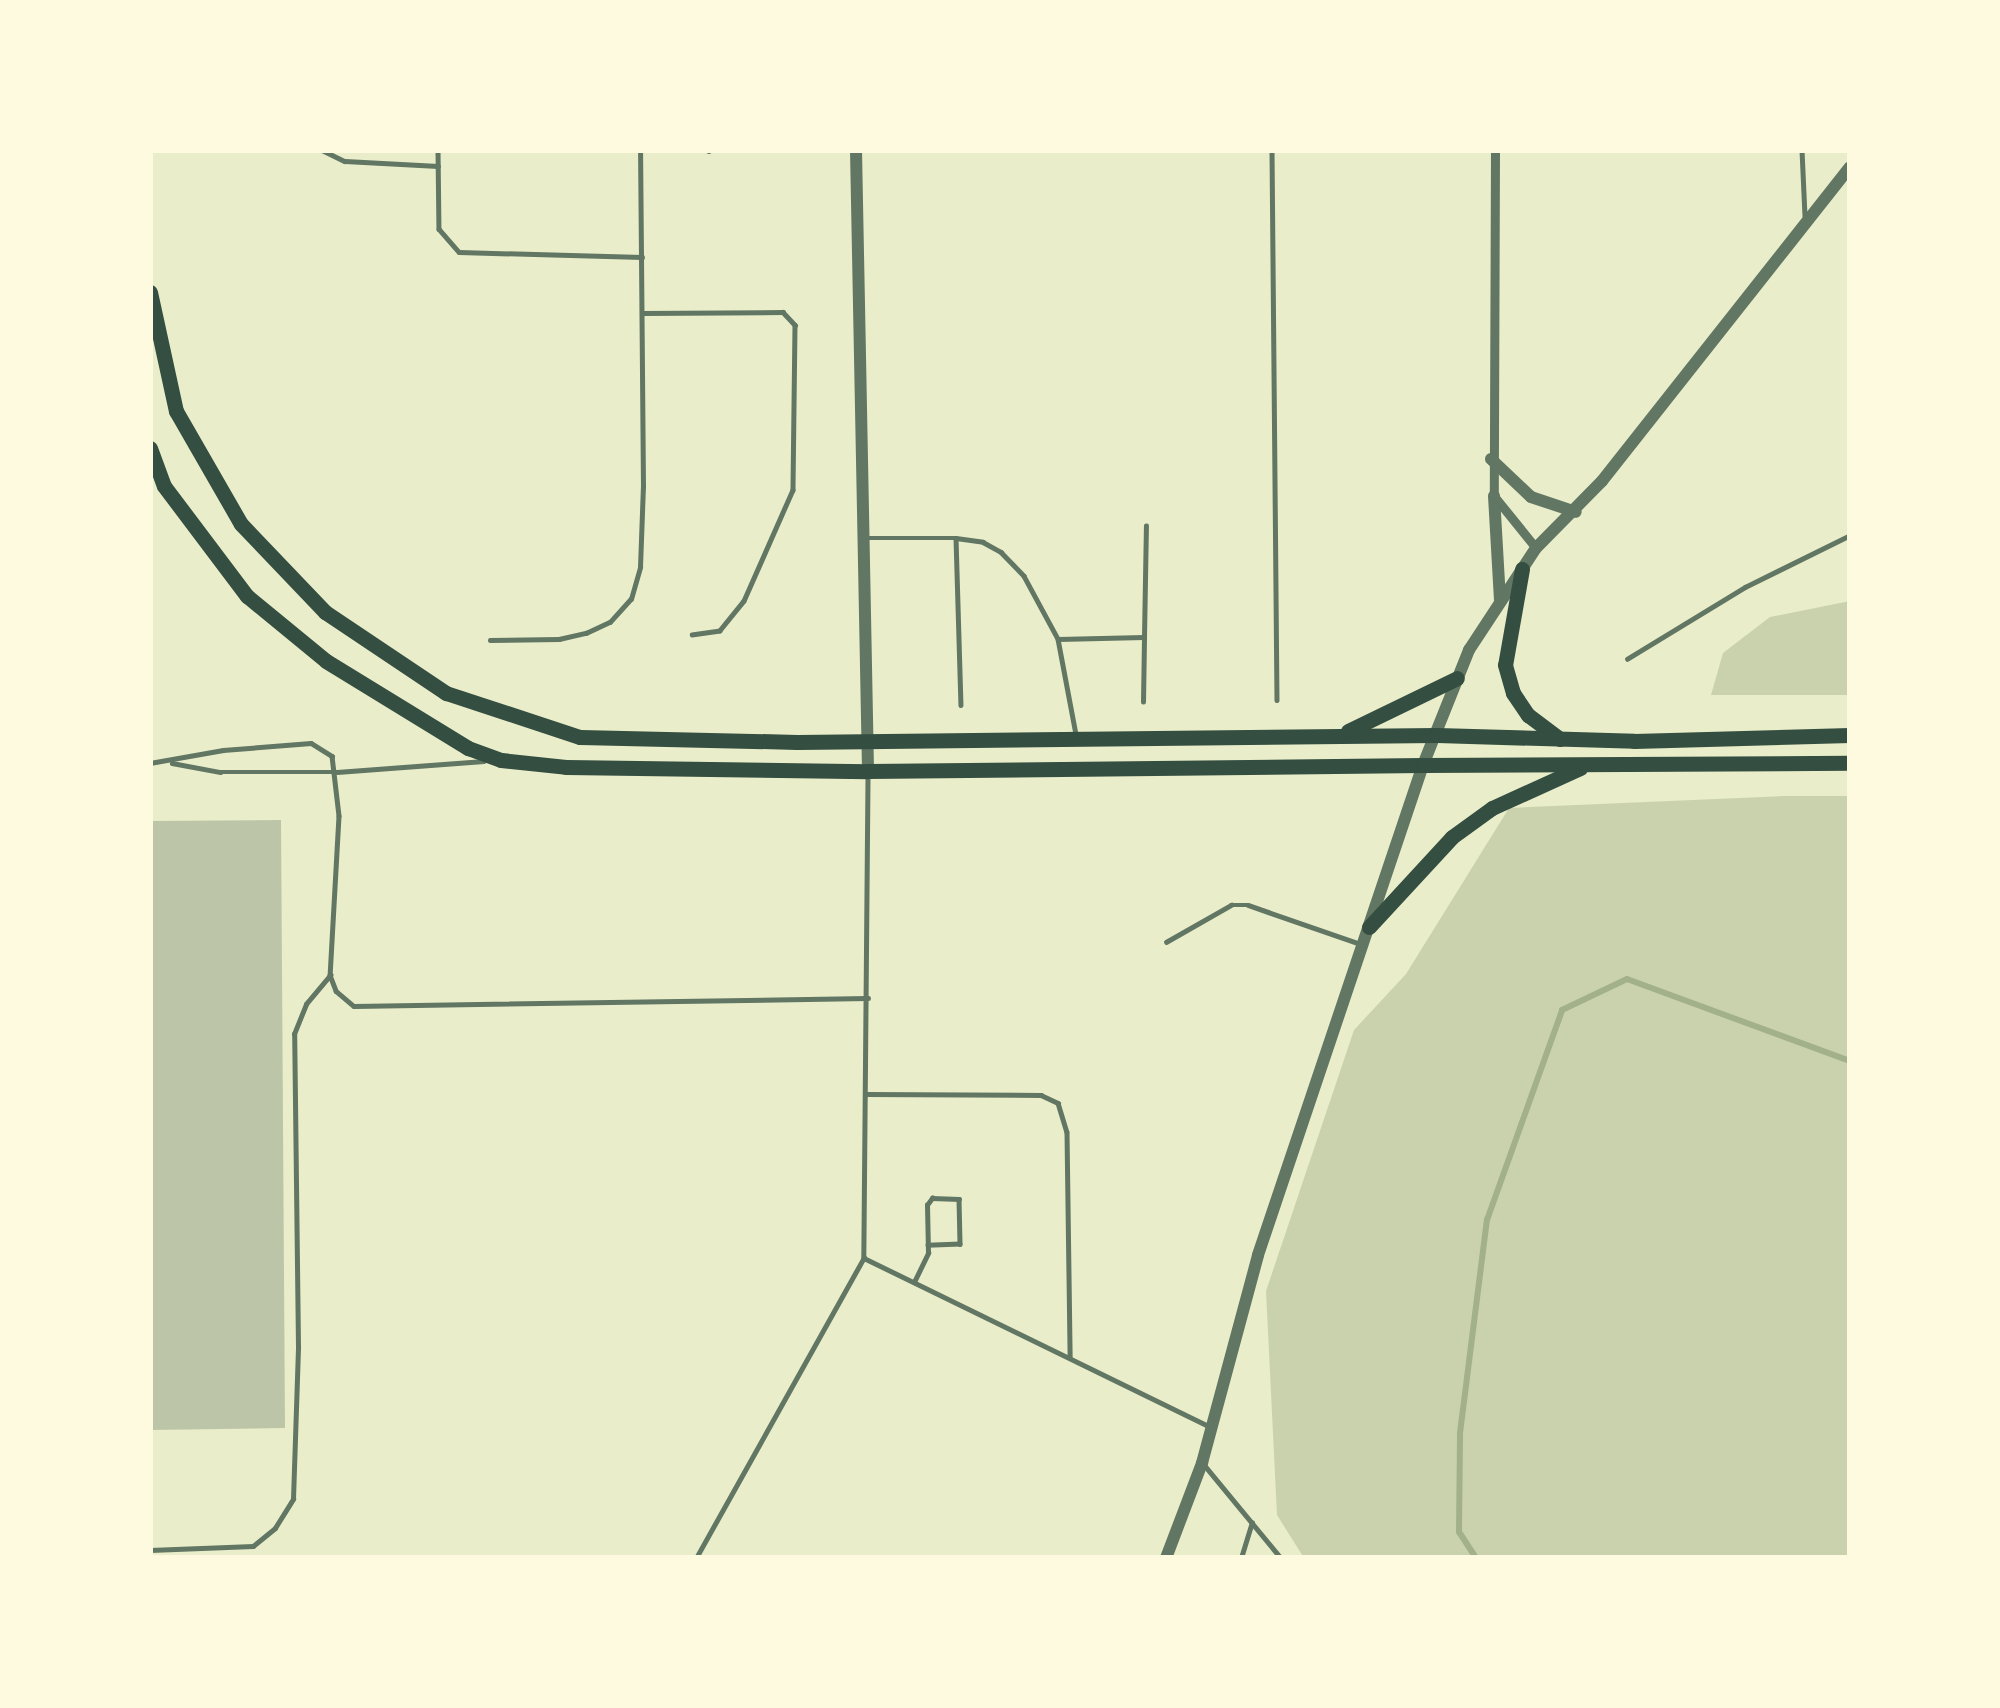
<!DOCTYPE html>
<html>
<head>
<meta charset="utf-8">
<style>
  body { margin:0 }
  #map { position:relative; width:2000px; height:1708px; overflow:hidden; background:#e9edc9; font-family:"PT Sans",sans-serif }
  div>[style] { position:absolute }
  .green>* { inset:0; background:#cad2ad }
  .stream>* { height:6px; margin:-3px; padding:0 3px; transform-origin:3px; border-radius:3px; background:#a3b18a }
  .building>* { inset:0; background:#bcc5a7 }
  .service>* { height:4.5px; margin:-2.25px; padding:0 2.25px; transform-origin:2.25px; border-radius:2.25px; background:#617663 }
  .minor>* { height:9px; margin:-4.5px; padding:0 4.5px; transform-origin:4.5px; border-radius:4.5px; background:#617663 }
  .tertiary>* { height:12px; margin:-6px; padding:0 6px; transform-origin:6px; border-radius:6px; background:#617663 }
  .primary>* { height:15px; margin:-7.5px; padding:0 7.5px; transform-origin:7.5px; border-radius:7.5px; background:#344e41 }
  .trunk>* { height:15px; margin:-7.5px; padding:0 7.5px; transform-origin:7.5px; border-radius:7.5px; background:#344e41 }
  span { translate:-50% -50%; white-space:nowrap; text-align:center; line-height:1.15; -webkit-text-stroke:9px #fefae0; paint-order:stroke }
  .frame { position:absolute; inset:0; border:153px solid #fefae0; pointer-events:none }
</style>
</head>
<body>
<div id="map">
  <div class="green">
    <i style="clip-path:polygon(1850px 601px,1850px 695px,1711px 695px,1723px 653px,1770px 617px)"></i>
    <i style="clip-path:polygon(1784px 796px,1850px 796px,1850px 1558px,1304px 1558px,1277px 1515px,1266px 1291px,1354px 1030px,1406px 974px,1509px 808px)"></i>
  </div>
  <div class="stream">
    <i style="left:1476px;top:1558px;width:31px;rotate:-123deg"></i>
    <i style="left:1459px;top:1532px;width:99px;rotate:-89.4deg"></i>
    <i style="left:1460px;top:1433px;width:215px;rotate:-82.8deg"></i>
    <i style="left:1487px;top:1220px;width:223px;rotate:-70.3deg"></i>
    <i style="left:1562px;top:1010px;width:72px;rotate:-25.5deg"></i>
    <i style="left:1627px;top:979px;width:238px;rotate:20.2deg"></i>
  </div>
  <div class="building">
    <i style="clip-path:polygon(281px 820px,285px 1428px,150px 1430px,150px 821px)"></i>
  </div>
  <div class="service">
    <i style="left:322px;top:150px;width:25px;rotate:26deg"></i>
    <i style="left:345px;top:161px;width:93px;rotate:3.1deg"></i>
    <i style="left:438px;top:150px;width:79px;rotate:89.3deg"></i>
    <i style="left:439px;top:229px;width:30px;rotate:49deg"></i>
    <i style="left:459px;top:252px;width:183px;rotate:1.6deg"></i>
    <i style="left:709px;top:150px;width:1px;rotate:90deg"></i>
    <i style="left:1272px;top:150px;width:550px;rotate:89.48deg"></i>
    <i style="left:1802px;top:150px;width:66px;rotate:87.4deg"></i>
    <i style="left:642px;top:313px;width:141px;rotate:-0.4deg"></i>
    <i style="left:783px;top:312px;width:18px;rotate:47deg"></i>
    <i style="left:795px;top:325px;width:165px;rotate:90.7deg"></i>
    <i style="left:793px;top:490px;width:121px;rotate:113.8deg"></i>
    <i style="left:744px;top:601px;width:38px;rotate:129deg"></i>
    <i style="left:720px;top:631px;width:28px;rotate:172deg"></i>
    <i style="left:869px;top:538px;width:87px"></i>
    <i style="left:956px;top:538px;width:27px;rotate:8deg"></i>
    <i style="left:983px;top:542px;width:21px;rotate:29deg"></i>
    <i style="left:1001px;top:552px;width:33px;rotate:46deg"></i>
    <i style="left:1024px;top:576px;width:72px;rotate:61.6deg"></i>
    <i style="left:1058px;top:639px;width:97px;rotate:79.3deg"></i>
    <i style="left:956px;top:538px;width:167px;rotate:88.3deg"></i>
    <i style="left:1058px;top:639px;width:86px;rotate:-1.3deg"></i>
    <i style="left:1144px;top:637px;width:111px;rotate:-89deg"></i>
    <i style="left:490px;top:640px;width:69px;rotate:-0.8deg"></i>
    <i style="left:559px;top:639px;width:28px;rotate:-13deg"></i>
    <i style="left:586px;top:633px;width:26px;rotate:-25deg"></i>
    <i style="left:610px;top:622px;width:31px;rotate:-48deg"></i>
    <i style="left:631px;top:599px;width:33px;rotate:-74deg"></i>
    <i style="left:640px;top:567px;width:80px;rotate:-87.9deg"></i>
    <i style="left:643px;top:487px;width:337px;rotate:-90.5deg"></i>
    <i style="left:1627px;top:659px;width:138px;rotate:-31.4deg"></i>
    <i style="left:1745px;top:587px;width:117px;rotate:-26.3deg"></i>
    <i style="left:1143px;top:702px;width:65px;rotate:-89.1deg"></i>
    <i style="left:150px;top:763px;width:74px;rotate:-10.1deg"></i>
    <i style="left:223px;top:750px;width:88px;rotate:-4.5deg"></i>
    <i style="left:311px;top:743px;width:25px;rotate:32deg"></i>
    <i style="left:332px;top:756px;width:60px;rotate:83.3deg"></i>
    <i style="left:339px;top:816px;width:159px;rotate:93.2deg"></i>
    <i style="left:330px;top:975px;width:17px;rotate:69deg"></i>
    <i style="left:336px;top:991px;width:23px;rotate:40deg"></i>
    <i style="left:354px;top:1006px;width:514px;rotate:-0.89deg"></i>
    <i style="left:172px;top:763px;width:49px;rotate:10.6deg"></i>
    <i style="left:220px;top:772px;width:117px"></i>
    <i style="left:337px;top:772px;width:147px;rotate:-4.3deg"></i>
    <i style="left:868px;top:778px;width:480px;rotate:90.5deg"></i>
    <i style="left:864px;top:1258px;width:384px;rotate:26deg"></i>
    <i style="left:1166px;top:942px;width:75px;rotate:-29.6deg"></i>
    <i style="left:1231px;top:905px;width:17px"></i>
    <i style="left:1248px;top:905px;width:116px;rotate:19.1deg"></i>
    <i style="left:866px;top:1094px;width:175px;rotate:0.3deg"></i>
    <i style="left:1041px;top:1095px;width:19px;rotate:25deg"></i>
    <i style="left:1058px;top:1103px;width:30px;rotate:73deg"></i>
    <i style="left:1067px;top:1132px;width:225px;rotate:89.2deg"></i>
    <i style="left:915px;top:1280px;width:30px;rotate:-64deg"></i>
    <i style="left:928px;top:1253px;width:48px;rotate:-91.2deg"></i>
    <i style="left:927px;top:1205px;width:9px;rotate:-54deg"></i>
    <i style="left:932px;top:1198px;width:27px;rotate:2deg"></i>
    <i style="left:959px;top:1199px;width:45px;rotate:88.7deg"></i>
    <i style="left:960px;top:1244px;width:32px;rotate:178deg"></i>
    <i style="left:1206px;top:1467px;width:118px;rotate:50.5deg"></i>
    <i style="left:150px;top:1550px;width:103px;rotate:-2.2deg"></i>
    <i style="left:253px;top:1546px;width:28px;rotate:-39deg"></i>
    <i style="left:275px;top:1528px;width:34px;rotate:-58deg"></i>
    <i style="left:293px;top:1499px;width:152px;rotate:-88.1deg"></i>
    <i style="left:298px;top:1347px;width:313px;rotate:-90.7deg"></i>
    <i style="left:294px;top:1034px;width:32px;rotate:-68deg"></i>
    <i style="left:306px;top:1004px;width:38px;rotate:-50deg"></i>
    <i style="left:696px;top:1558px;width:344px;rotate:-60.8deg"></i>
    <i style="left:1241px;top:1558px;width:37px;rotate:-73deg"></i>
  </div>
  <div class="minor">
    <i style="left:1495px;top:150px;width:346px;rotate:90.2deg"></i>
    <i style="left:1494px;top:496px;width:67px;rotate:51.1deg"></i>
  </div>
  <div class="tertiary">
    <i style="left:856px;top:150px;width:621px;rotate:88.89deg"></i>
    <i style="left:1491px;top:459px;width:55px;rotate:43.5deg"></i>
    <i style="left:1531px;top:497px;width:47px;rotate:18.4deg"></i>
    <i style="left:1494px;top:496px;width:104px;rotate:86.7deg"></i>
    <i style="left:1166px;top:1558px;width:102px;rotate:-69.2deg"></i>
    <i style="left:1202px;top:1463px;width:215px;rotate:-74.9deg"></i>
    <i style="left:1258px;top:1255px;width:517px;rotate:-71.39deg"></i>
    <i style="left:1423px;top:765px;width:124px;rotate:-68.2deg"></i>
    <i style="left:1469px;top:650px;width:122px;rotate:-56.7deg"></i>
    <i style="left:1536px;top:548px;width:94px;rotate:-45.4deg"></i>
    <i style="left:1602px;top:481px;width:400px;rotate:-51.7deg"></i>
  </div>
  <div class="primary">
    <i style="left:150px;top:292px;width:122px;rotate:77.7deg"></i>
    <i style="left:176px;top:411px;width:130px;rotate:60.1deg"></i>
    <i style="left:241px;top:524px;width:122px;rotate:46.3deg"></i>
    <i style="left:325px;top:612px;width:146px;rotate:33.8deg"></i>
    <i style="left:446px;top:693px;width:141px;rotate:18.2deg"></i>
    <i style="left:580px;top:737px;width:217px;rotate:1.3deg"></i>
    <i style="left:797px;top:742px;width:640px;rotate:-0.63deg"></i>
    <i style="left:150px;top:448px;width:40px;rotate:69.8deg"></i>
    <i style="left:164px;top:486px;width:138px;rotate:53deg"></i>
    <i style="left:247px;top:596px;width:102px;rotate:39.4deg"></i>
    <i style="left:326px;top:661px;width:167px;rotate:31.5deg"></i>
    <i style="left:468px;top:748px;width:35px;rotate:20deg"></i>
    <i style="left:501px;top:760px;width:65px;rotate:6.1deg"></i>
    <i style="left:566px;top:767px;width:302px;rotate:0.8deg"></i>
    <i style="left:868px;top:771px;width:555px;rotate:-0.62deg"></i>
    <i style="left:1348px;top:731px;width:121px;rotate:-25.9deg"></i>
  </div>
  <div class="trunk">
    <i style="left:1522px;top:569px;width:97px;rotate:100deg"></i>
    <i style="left:1505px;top:665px;width:29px;rotate:74deg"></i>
    <i style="left:1513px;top:693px;width:27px;rotate:56deg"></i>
    <i style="left:1528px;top:715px;width:40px;rotate:37deg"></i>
    <i style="left:1437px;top:735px;width:197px;rotate:1.7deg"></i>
    <i style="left:1634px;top:741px;width:216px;rotate:-1.6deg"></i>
    <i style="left:1423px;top:765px;width:427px;rotate:-0.3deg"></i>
    <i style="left:1369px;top:927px;width:122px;rotate:-47.3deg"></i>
    <i style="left:1452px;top:837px;width:49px;rotate:-35.9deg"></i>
    <i style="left:1492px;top:808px;width:97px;rotate:-24.4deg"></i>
  </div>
  <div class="frame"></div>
</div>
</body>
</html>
